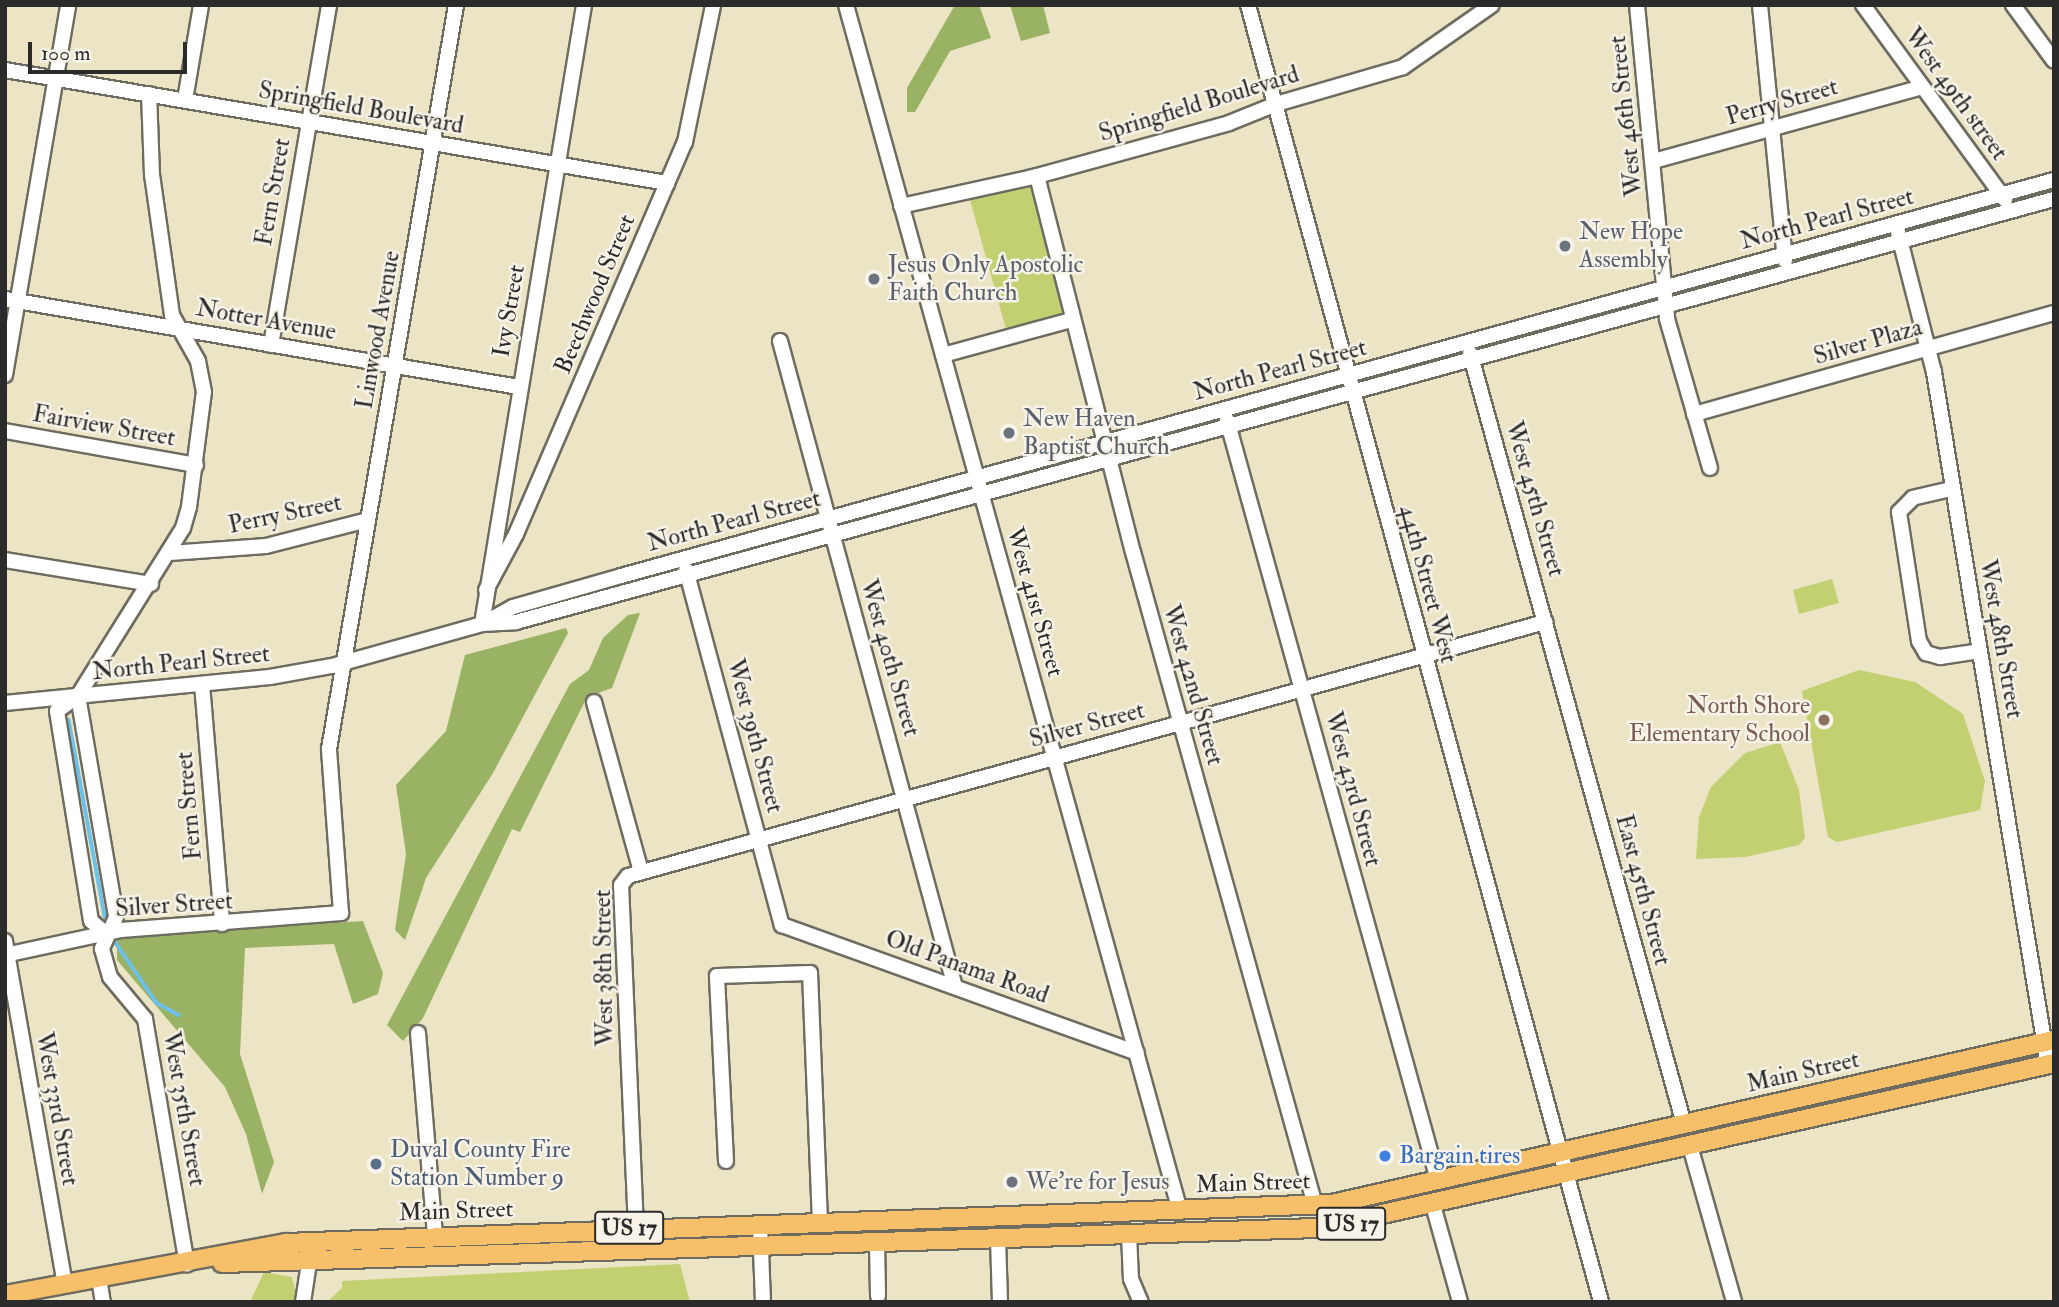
<!DOCTYPE html>
<html>
<head>
<meta charset="utf-8">
<style>
  body { margin:0 }
  #map { position:relative; width:2059px; height:1307px; overflow:hidden; background:#ebe4c5; font-family:"IM FELL Double Pica",serif }
  div>[style] { position:absolute }
  .green>* { inset:0; background:#c2d071 }
  .forest>* { inset:0; background:#99b263 }
  .stream>* { height:3.5px; margin:-1.75px; padding:0 1.75px; transform-origin:1.75px; border-radius:1.75px; background:#6dc1e9 }
  .roads { filter:drop-shadow(2px 0 #6e6c61) drop-shadow(-2px 0 #6e6c61) drop-shadow(0 2px #6e6c61) drop-shadow(0 -2px #6e6c61) }
  .minor>* { height:14px; margin:-7px; padding:0 7px; transform-origin:7px; border-radius:7px; background:#fff }
  .major>* { height:18px; margin:-9px; padding:0 9px; transform-origin:9px; border-radius:9px; background:#f6c06b }
  .dots>* { width:19px; height:19px; translate:-50% -50%; box-sizing:border-box; border:4px solid #f7f3e8; border-radius:50% }
  span { translate:-50% -50%; white-space:nowrap; text-align:center; line-height:1.15; -webkit-text-stroke:5px #f7f3e8; paint-order:stroke }
  .shield-label span { padding:2px 5px; background:#f7f3e8; border:2px solid; border-radius:5px; -webkit-text-stroke-width:0 }
  .shield-label { font-size:23px; color:#2b2b2b; font-weight:700 }
  .street-label { font-size:24px; color:#2b2b2b }
  .worship-label { font-size:24px; color:#5b616d }
  .left { translate:0 -50%; text-align:left }
  .education-label { font-size:24px; color:#785e54 }
  .right { translate:-100% -50%; text-align:right }
  .service-label { font-size:24px; color:#4e5e75 }
  .shop-label { font-size:24px; color:#366cbe }
  .frame { position:absolute; inset:0; border:7px solid #2b2b2b; pointer-events:none }
  .scale { position:absolute; left:28px; top:42px; width:159px; height:32px; box-sizing:border-box; border:4px solid #2b2b2b; border-top:0; padding-left:9px; font-size:21px; line-height:24px; white-space:nowrap; color:#2b2b2b; -webkit-text-stroke:5px #f7f3e8; paint-order:stroke }
</style>
</head>
<body>
<div id="map">
  <div class="green">
    <i style="clip-path:polygon(1031px 181px,1068px 314px,1007px 333px,969px 196px)"></i>
    <i style="clip-path:polygon(1832px 579px,1839px 603px,1799px 614px,1793px 590px)"></i>
    <i style="clip-path:polygon(1859px 670px,1915px 682px,1963px 714px,1985px 781px,1980px 810px,1837px 842px,1828px 837px,1802px 691px)"></i>
    <i style="clip-path:polygon(1780px 742px,1799px 790px,1805px 838px,1799px 845px,1745px 857px,1696px 859px,1699px 817px,1711px 787px,1745px 753px)"></i>
    <i style="clip-path:polygon(680px 1264px,690px 1302px,327px 1302px,342px 1288px,342px 1281px)"></i>
    <i style="clip-path:polygon(264px 1272px,292px 1277px,298px 1302px,250px 1302px)"></i>
  </div>
  <div class="forest">
    <i style="clip-path:polygon(955px 5px,979px 5px,991px 38px,950px 51px,915px 112px,907px 112px,907px 88px)"></i>
    <i style="clip-path:polygon(1010px 5px,1043px 5px,1050px 33px,1021px 41px)"></i>
    <i style="clip-path:polygon(640px 613px,612px 688px,587px 697px,520px 832px,512px 829px,423px 1018px,403px 1041px,387px 1025px,570px 684px,589px 670px,603px 638px,628px 615px)"></i>
    <i style="clip-path:polygon(566px 628px,568px 633px,493px 773px,426px 878px,405px 940px,395px 930px,406px 854px,396px 785px,446px 731px,465px 655px)"></i>
    <i style="clip-path:polygon(363px 921px,383px 973px,378px 994px,353px 1004px,334px 944px,245px 948px,240px 1054px,274px 1162px,262px 1194px,246px 1134px,225px 1087px,117px 960px,117px 937px)"></i>
  </div>
  <div class="stream">
    <i style="left:69px;top:720px;width:200px;rotate:79.6deg"></i>
    <i style="left:114px;top:940px;width:76px;rotate:55.7deg"></i>
    <i style="left:157px;top:1003px;width:25px;rotate:29deg"></i>
  </div>
  <div class="roads">
    <div class="minor">
      <i style="left:846px;top:5px;width:1251px;rotate:74.52deg"></i>
      <i style="left:1248px;top:5px;width:1344px;rotate:74.77deg"></i>
      <i style="left:1637px;top:5px;width:315px;rotate:84.5deg"></i>
      <i style="left:1667px;top:319px;width:155px;rotate:73.9deg"></i>
      <i style="left:1760px;top:5px;width:257px;rotate:84.4deg"></i>
      <i style="left:1863px;top:5px;width:241px;rotate:53.9deg"></i>
      <i style="left:2013px;top:5px;width:69px;rotate:53.8deg"></i>
      <i style="left:5px;top:70px;width:672px;rotate:9.69deg"></i>
      <i style="left:185px;top:100px;width:96px;rotate:-80.4deg"></i>
      <i style="left:1654px;top:161px;width:278px;rotate:-15.4deg"></i>
      <i style="left:1037px;top:176px;width:388px;rotate:75.7deg"></i>
      <i style="left:1133px;top:552px;width:678px;rotate:74.43deg"></i>
      <i style="left:901px;top:206px;width:139px;rotate:-12.4deg"></i>
      <i style="left:1037px;top:176px;width:199px;rotate:-15.4deg"></i>
      <i style="left:1229px;top:123px;width:51px;rotate:-22deg"></i>
      <i style="left:1276px;top:104px;width:132px;rotate:-16.2deg"></i>
      <i style="left:1403px;top:67px;width:108px;rotate:-34.9deg"></i>
      <i style="left:1898px;top:232px;width:145px;rotate:75.6deg"></i>
      <i style="left:1934px;top:372px;width:702px;rotate:80.66deg"></i>
      <i style="left:5px;top:299px;width:521px;rotate:9.72deg"></i>
      <i style="left:780px;top:341px;width:669px;rotate:74.84deg"></i>
      <i style="left:271px;top:345px;width:345px;rotate:-80.3deg"></i>
      <i style="left:1470px;top:353px;width:800px;rotate:74.49deg"></i>
      <i style="left:943px;top:355px;width:133px;rotate:-15.3deg"></i>
      <i style="left:5px;top:375px;width:375px;rotate:-80.3deg"></i>
      <i style="left:1694px;top:414px;width:374px;rotate:-15.7deg"></i>
      <i style="left:1227px;top:420px;width:789px;rotate:74.48deg"></i>
      <i style="left:5px;top:431px;width:194px;rotate:10.1deg"></i>
      <i style="left:1951px;top:489px;width:39px;rotate:167deg"></i>
      <i style="left:1913px;top:498px;width:20px;rotate:135deg"></i>
      <i style="left:1899px;top:512px;width:131px;rotate:81.2deg"></i>
      <i style="left:1919px;top:641px;width:14px;rotate:60deg"></i>
      <i style="left:1926px;top:653px;width:15px;rotate:16deg"></i>
      <i style="left:1940px;top:657px;width:40px;rotate:-8.5deg"></i>
      <i style="left:170px;top:553px;width:96px;rotate:-4.2deg"></i>
      <i style="left:266px;top:546px;width:105px;rotate:-14.3deg"></i>
      <i style="left:5px;top:560px;width:148px;rotate:9.3deg"></i>
      <i style="left:686px;top:570px;width:368px;rotate:74.9deg"></i>
      <i style="left:782px;top:925px;width:377px;rotate:19.8deg"></i>
      <i style="left:486px;top:590px;width:64px;rotate:-61.8deg"></i>
      <i style="left:516px;top:534px;width:427px;rotate:-66.7deg"></i>
      <i style="left:685px;top:142px;width:140px;rotate:-78.4deg"></i>
      <i style="left:486px;top:622px;width:31px;rotate:-29deg"></i>
      <i style="left:513px;top:607px;width:112px;rotate:-16deg"></i>
      <i style="left:621px;top:576px;width:1487px;rotate:-15.45deg"></i>
      <i style="left:482px;top:624px;width:627px;rotate:-80.64deg"></i>
      <i style="left:202px;top:684px;width:241px;rotate:85.2deg"></i>
      <i style="left:78px;top:696px;width:224px;rotate:80.2deg"></i>
      <i style="left:116px;top:917px;width:35px;rotate:114deg"></i>
      <i style="left:102px;top:949px;width:29px;rotate:74deg"></i>
      <i style="left:110px;top:977px;width:55px;rotate:50.2deg"></i>
      <i style="left:145px;top:1019px;width:249px;rotate:80.3deg"></i>
      <i style="left:594px;top:702px;width:175px;rotate:74.5deg"></i>
      <i style="left:5px;top:703px;width:266px;rotate:-5.6deg"></i>
      <i style="left:270px;top:677px;width:63px;rotate:-10.1deg"></i>
      <i style="left:332px;top:666px;width:156px;rotate:-15.6deg"></i>
      <i style="left:482px;top:624px;width:34px;rotate:-3deg"></i>
      <i style="left:516px;top:622px;width:1595px;rotate:-15.38deg"></i>
      <i style="left:105px;top:933px;width:18px;rotate:-139deg"></i>
      <i style="left:91px;top:921px;width:213px;rotate:-99.2deg"></i>
      <i style="left:57px;top:711px;width:26px;rotate:-36deg"></i>
      <i style="left:78px;top:696px;width:198px;rotate:-58deg"></i>
      <i style="left:183px;top:528px;width:22px;rotate:-74deg"></i>
      <i style="left:189px;top:507px;width:116px;rotate:-82.6deg"></i>
      <i style="left:204px;top:392px;width:32px;rotate:-101deg"></i>
      <i style="left:198px;top:361px;width:53px;rotate:-119.5deg"></i>
      <i style="left:172px;top:315px;width:141px;rotate:-98.1deg"></i>
      <i style="left:152px;top:175px;width:81px;rotate:-92.1deg"></i>
      <i style="left:5px;top:941px;width:348px;rotate:80.1deg"></i>
      <i style="left:5px;top:955px;width:119px;rotate:-12.2deg"></i>
      <i style="left:121px;top:930px;width:221px;rotate:-4.4deg"></i>
      <i style="left:341px;top:913px;width:164px;rotate:-94.2deg"></i>
      <i style="left:329px;top:749px;width:755px;rotate:-80.31deg"></i>
      <i style="left:418px;top:1033px;width:204px;rotate:85.2deg"></i>
      <i style="left:1690px;top:1146px;width:162px;rotate:74.2deg"></i>
      <i style="left:726px;top:1161px;width:185px;rotate:-92.8deg"></i>
      <i style="left:717px;top:976px;width:93px;rotate:-1.8deg"></i>
      <i style="left:810px;top:973px;width:249px;rotate:87.7deg"></i>
      <i style="left:1433px;top:1205px;width:101px;rotate:74.4deg"></i>
      <i style="left:760px;top:1224px;width:78px;rotate:87.8deg"></i>
      <i style="left:1129px;top:1234px;width:45px;rotate:87.5deg"></i>
      <i style="left:1131px;top:1279px;width:25px;rotate:67deg"></i>
      <i style="left:998px;top:1238px;width:64px;rotate:88.2deg"></i>
      <i style="left:877px;top:1243px;width:53px;rotate:88.9deg"></i>
      <i style="left:637px;top:1251px;width:366px;rotate:-92.5deg"></i>
      <i style="left:621px;top:885px;width:11px;rotate:-52deg"></i>
      <i style="left:628px;top:876px;width:952px;rotate:-15.48deg"></i>
      <i style="left:99px;top:1278px;width:24px;rotate:81deg"></i>
      <i style="left:303px;top:1302px;width:53px;rotate:-81.3deg"></i>
    </div>
    <div class="major">
      <i style="left:222px;top:1263px;width:1099px;rotate:-1.83deg"></i>
      <i style="left:1320px;top:1228px;width:752px;rotate:-12.67deg"></i>
      <i style="left:5px;top:1295px;width:286px;rotate:-10.5deg"></i>
      <i style="left:286px;top:1243px;width:1047px;rotate:-2.14deg"></i>
      <i style="left:1332px;top:1204px;width:740px;rotate:-12.8deg"></i>
    </div>
  </div>
  <div class="dots">
    <i style="left:1565px;top:246px;background:#6b7280"></i>
    <i style="left:874px;top:279px;background:#6b7280"></i>
    <i style="left:1009px;top:433px;background:#6b7280"></i>
    <i style="left:1824px;top:720px;background:#8d6e63"></i>
    <i style="left:1385px;top:1156px;background:#3f7fe0"></i>
    <i style="left:376px;top:1164px;background:#5c6f8a"></i>
    <i style="left:1012px;top:1182px;background:#6b7280"></i>
  </div>
  <div class="shield-label">
    <span style="left:1351px;top:1224px">US 17</span>
    <span style="left:629px;top:1228px">US 17</span>
  </div>
  <div class="street-label">
    <span style="left:1956px;top:94px;rotate:54deg">West 49th street</span>
    <span style="left:1782px;top:102px;rotate:-16deg">Perry Street</span>
    <span style="left:1199px;top:104px;rotate:-17deg">Springfield Boulevard</span>
    <span style="left:361px;top:108px;rotate:10deg">Springfield Boulevard</span>
    <span style="left:1626px;top:116px;rotate:-96deg">West 46th Street</span>
    <span style="left:273px;top:192px;rotate:-80deg">Fern Street</span>
    <span style="left:1827px;top:219px;rotate:-15deg">North Pearl Street</span>
    <span style="left:595px;top:294px;rotate:-67deg">Beechwood Street</span>
    <span style="left:509px;top:311px;rotate:-80deg">Ivy Street</span>
    <span style="left:266px;top:320px;rotate:10deg">Notter Avenue</span>
    <span style="left:378px;top:330px;rotate:-80deg">Linwood Avenue</span>
    <span style="left:1868px;top:342px;rotate:-16deg">Silver Plaza</span>
    <span style="left:1280px;top:370px;rotate:-15deg">North Pearl Street</span>
    <span style="left:104px;top:426px;rotate:10deg">Fairview Street</span>
    <span style="left:1535px;top:499px;rotate:74deg">West 45th Street</span>
    <span style="left:285px;top:514px;rotate:-12deg">Perry Street</span>
    <span style="left:734px;top:521px;rotate:-15deg">North Pearl Street</span>
    <span style="left:1428px;top:584px;rotate:75deg">44th Street West</span>
    <span style="left:1035px;top:602px;rotate:74deg">West 41st Street</span>
    <span style="left:2001px;top:639px;rotate:80deg">West 48th Street</span>
    <span style="left:890px;top:658px;rotate:74deg">West 40th Street</span>
    <span style="left:181px;top:663px;rotate:-6deg">North Pearl Street</span>
    <span style="left:1193px;top:685px;rotate:74deg">West 42nd Street</span>
    <span style="left:1087px;top:725px;rotate:-15deg">Silver Street</span>
    <span style="left:755px;top:736px;rotate:75deg">West 39th Street</span>
    <span style="left:1353px;top:789px;rotate:75deg">West 43rd Street</span>
    <span style="left:189px;top:806px;rotate:-95deg">Fern Street</span>
    <span style="left:1643px;top:890px;rotate:75deg">East 45th Street</span>
    <span style="left:174px;top:905px;rotate:-4deg">Silver Street</span>
    <span style="left:967px;top:967px;rotate:20deg">Old Panama Road</span>
    <span style="left:604px;top:968px;rotate:-91deg">West 38th Street</span>
    <span style="left:1803px;top:1072px;rotate:-13deg">Main Street</span>
    <span style="left:57px;top:1109px;rotate:80deg">West 33rd Street</span>
    <span style="left:184px;top:1109px;rotate:80deg">West 35th Street</span>
    <span style="left:1253px;top:1183px;rotate:-2deg">Main Street</span>
    <span style="left:456px;top:1211px;rotate:-2deg">Main Street</span>
  </div>
  <div class="worship-label">
    <span class="left" style="left:1579px;top:246px">New Hope<br>Assembly</span>
    <span class="left" style="left:888px;top:279px">Jesus Only Apostolic<br>Faith Church</span>
    <span class="left" style="left:1023px;top:433px">New Haven<br>Baptist Church</span>
    <span class="left" style="left:1026px;top:1182px">We're for Jesus</span>
  </div>
  <div class="education-label">
    <span class="right" style="left:1810px;top:720px">North Shore<br>Elementary School</span>
  </div>
  <div class="service-label">
    <span class="left" style="left:390px;top:1164px">Duval County Fire<br>Station Number 9</span>
  </div>
  <div class="shop-label">
    <span class="left" style="left:1399px;top:1156px">Bargain tires</span>
  </div>
  <div class="frame"></div>
  <div class="scale">100 m</div>
</div>
</body>
</html>
